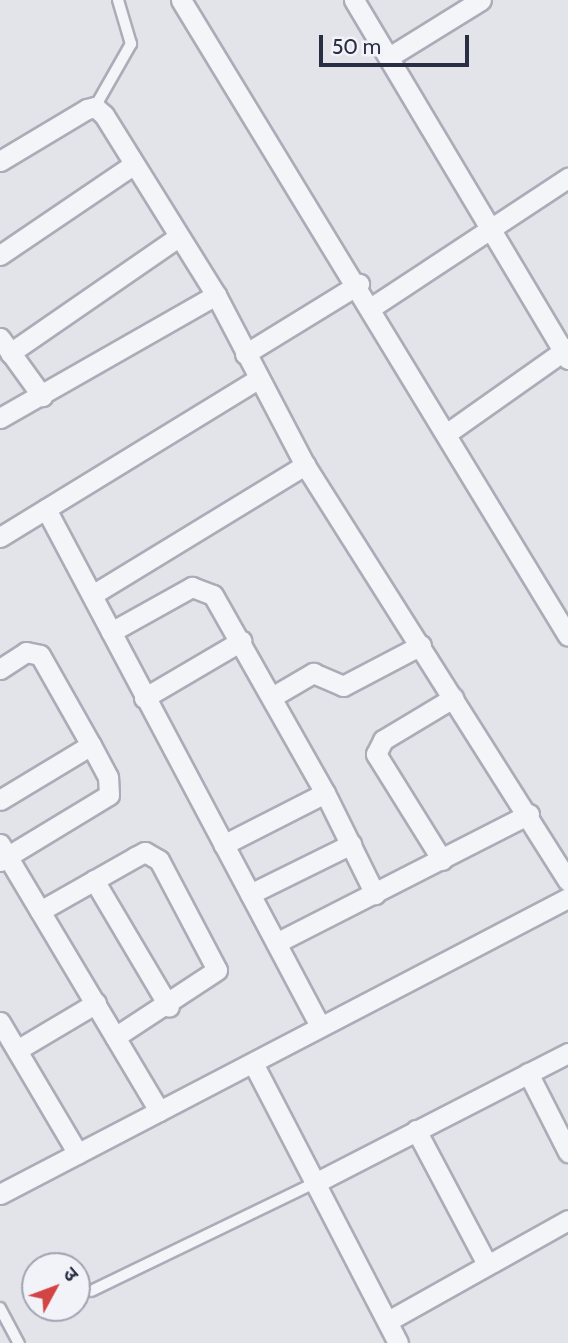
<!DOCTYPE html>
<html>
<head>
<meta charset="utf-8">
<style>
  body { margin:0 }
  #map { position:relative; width:568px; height:1343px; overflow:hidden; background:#e2e4ea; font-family:Cabin,"Noto Sans Devanagari",sans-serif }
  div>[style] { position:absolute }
  .roads { filter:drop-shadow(2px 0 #aaadb8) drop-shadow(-2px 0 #aaadb8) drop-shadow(0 2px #aaadb8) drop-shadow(0 -2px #aaadb8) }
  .lane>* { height:10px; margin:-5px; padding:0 5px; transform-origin:5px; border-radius:5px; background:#f4f5f8 }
  .street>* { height:19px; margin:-9.5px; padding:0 9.5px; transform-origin:9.5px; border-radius:9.5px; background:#f4f5f8 }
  span { translate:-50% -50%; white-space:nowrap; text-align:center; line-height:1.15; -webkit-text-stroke:5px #f1f3f8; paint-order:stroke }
  .north { position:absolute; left:21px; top:1252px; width:70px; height:70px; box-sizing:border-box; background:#f1f3f8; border:2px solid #a1a4b0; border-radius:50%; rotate:49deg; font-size:19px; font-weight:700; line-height:28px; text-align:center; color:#292e43 }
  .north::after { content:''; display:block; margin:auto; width:24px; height:32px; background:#d24544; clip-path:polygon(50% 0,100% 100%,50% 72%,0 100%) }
  .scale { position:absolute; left:319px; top:35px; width:150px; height:32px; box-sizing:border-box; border:4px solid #292e43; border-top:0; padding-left:9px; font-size:21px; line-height:24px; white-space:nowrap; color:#292e43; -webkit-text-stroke:5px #f1f3f8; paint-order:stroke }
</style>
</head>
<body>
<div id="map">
  <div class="roads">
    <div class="lane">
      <i style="left:95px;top:107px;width:73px;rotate:-60.3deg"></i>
      <i style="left:131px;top:44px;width:46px;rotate:-106.5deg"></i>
      <i style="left:91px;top:1291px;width:250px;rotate:-25.8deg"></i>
      <i style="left:0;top:1308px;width:40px;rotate:62deg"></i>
    </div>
    <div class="street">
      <i style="left:181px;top:0;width:744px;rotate:58.68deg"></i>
      <i style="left:354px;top:0;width:418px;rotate:59.2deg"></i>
      <i style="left:389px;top:57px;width:108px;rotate:-31.8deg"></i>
      <i style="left:0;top:161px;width:101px;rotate:-30.9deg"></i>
      <i style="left:87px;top:109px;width:8px;rotate:-14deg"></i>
      <i style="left:95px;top:107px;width:12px;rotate:42deg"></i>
      <i style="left:104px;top:115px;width:212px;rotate:58.1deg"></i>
      <i style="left:216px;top:295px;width:192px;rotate:62.4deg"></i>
      <i style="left:305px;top:465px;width:492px;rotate:57.7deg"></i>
      <i style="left:0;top:255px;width:161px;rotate:-34.1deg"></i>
      <i style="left:372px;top:307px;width:235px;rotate:-33.4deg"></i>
      <i style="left:0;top:338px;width:72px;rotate:54.1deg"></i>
      <i style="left:10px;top:353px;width:204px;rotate:-34.6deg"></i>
      <i style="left:245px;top:354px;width:134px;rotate:-31.6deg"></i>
      <i style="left:0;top:418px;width:249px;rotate:-29.7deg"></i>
      <i style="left:446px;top:434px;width:149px;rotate:-35.2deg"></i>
      <i style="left:46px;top:509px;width:585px;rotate:62.08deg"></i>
      <i style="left:0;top:537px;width:300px;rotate:-31.5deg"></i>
      <i style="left:92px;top:595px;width:250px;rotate:-31.4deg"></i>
      <i style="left:111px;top:632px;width:93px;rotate:-29.1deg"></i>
      <i style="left:192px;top:587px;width:22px;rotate:21deg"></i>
      <i style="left:213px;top:595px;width:227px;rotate:60.5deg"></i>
      <i style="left:325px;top:793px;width:114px;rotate:153deg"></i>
      <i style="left:0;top:669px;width:31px;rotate:-33deg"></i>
      <i style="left:26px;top:652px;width:14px;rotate:12deg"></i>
      <i style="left:40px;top:655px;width:103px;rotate:60.5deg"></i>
      <i style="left:91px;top:745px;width:106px;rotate:148.9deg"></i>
      <i style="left:272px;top:697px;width:48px;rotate:-30.3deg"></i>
      <i style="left:313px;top:673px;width:33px;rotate:23deg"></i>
      <i style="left:343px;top:686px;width:88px;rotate:-27.7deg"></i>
      <i style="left:144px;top:698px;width:113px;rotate:-30.4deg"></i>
      <i style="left:325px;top:793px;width:113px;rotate:63.7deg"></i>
      <i style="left:0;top:844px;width:311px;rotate:59.2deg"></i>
      <i style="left:442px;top:860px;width:125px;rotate:-121.9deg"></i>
      <i style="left:376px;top:754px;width:16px;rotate:-63deg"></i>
      <i style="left:383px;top:740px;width:82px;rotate:-31deg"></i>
      <i style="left:0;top:861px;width:127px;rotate:-31.2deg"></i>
      <i style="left:109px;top:795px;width:18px;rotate:-93deg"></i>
      <i style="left:108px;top:777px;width:36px;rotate:-118deg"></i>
      <i style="left:94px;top:880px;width:147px;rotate:59.4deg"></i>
      <i style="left:250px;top:894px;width:113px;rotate:-26.3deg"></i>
      <i style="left:40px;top:911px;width:109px;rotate:-29.6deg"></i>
      <i style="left:135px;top:857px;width:11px;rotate:-27deg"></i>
      <i style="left:145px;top:852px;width:16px;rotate:30deg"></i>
      <i style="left:159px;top:860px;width:124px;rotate:62.2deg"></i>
      <i style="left:217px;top:970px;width:122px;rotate:146.7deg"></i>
      <i style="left:276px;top:943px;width:284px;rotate:-27deg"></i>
      <i style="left:0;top:1022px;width:153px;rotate:59.4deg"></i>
      <i style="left:17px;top:1050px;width:92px;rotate:-30.7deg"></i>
      <i style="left:253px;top:1063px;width:315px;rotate:62.6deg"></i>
      <i style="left:528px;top:1073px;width:89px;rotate:63.1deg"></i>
      <i style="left:416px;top:1130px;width:152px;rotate:62.1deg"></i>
      <i style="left:317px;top:1182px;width:282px;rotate:-27.2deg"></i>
      <i style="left:0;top:1194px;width:640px;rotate:-27.53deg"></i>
      <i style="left:388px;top:1321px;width:206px;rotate:-29.3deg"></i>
    </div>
  </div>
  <div class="north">उ</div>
  <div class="scale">50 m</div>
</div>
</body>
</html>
